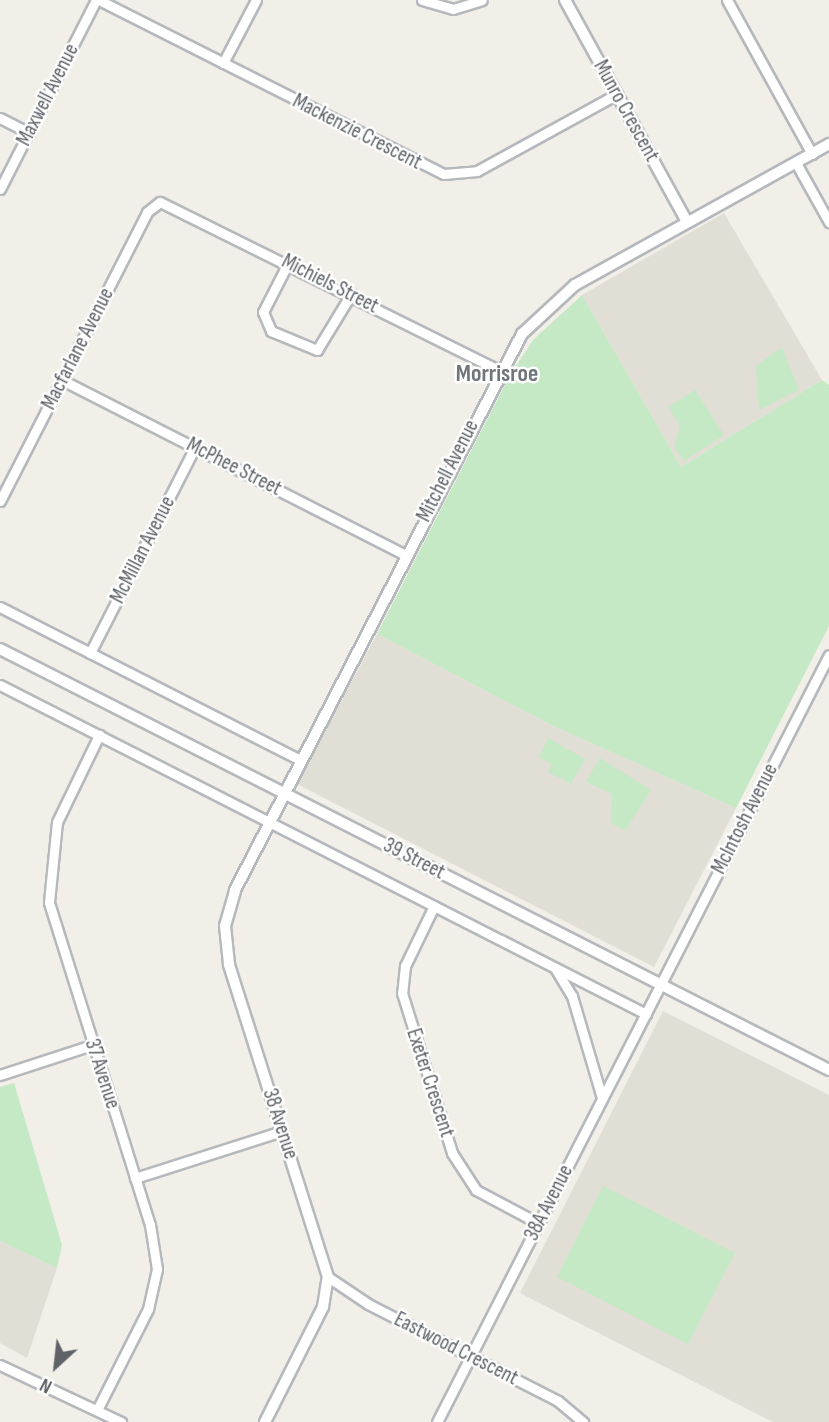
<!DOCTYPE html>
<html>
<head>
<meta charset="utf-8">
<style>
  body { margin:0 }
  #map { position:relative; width:829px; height:1422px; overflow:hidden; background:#f1efe8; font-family:"Sofia Sans Condensed",sans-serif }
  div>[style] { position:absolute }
  .education>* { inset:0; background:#e1ded6 }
  .green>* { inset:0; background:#c5e8c5 }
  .roads { filter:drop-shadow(2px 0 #b5b8bc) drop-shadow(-2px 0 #b5b8bc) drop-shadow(0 2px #b5b8bc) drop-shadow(0 -2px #b5b8bc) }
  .minor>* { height:9px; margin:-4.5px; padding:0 4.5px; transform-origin:4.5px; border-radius:4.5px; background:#fff }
  .tertiary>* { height:10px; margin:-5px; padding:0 5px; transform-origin:5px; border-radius:5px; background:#fff }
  span { translate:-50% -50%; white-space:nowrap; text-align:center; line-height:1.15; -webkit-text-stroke:5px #fff; paint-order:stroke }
  .street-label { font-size:21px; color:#5f6368 }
  .quarter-label { font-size:24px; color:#70757a; font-weight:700 }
  .north { position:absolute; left:21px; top:1331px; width:70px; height:70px; -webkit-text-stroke:5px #fff; paint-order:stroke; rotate:207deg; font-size:19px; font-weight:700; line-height:28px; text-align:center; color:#5f6368 }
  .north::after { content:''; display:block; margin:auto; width:24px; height:32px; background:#5f6368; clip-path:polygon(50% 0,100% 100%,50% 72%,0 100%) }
</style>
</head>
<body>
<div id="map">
  <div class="education">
    <i style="clip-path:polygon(724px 213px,822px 380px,681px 467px,582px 295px)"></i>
    <i style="clip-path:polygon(377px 634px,551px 725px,736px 808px,654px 967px,297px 784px)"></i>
    <i style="clip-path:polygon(663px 1011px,829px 1095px,829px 1422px,773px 1422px,520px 1293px)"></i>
    <i style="clip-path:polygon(0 1241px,57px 1268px,27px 1358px,0 1343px)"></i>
  </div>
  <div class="green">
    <i style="clip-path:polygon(582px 295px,681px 467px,822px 380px,829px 385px,829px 626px,736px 808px,551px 725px,377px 634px,510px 375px,533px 340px)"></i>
    <i style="clip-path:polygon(782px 347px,799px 390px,759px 410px,756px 366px)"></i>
    <i style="clip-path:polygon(695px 390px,724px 435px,684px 461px,674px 447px,680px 426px,668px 407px)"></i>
    <i style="clip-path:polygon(548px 738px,585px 759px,571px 784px,548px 772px,552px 764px,539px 757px)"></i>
    <i style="clip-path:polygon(600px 758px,651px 790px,625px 831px,611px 823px,612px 794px,586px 782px)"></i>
    <i style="clip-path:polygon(14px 1083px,62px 1245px,57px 1268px,0 1241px,0 1087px)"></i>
    <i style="clip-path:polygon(603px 1186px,735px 1253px,688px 1344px,557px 1277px)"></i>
  </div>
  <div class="roads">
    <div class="minor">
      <i style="left:99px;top:0;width:386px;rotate:26.8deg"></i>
      <i style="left:444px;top:174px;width:33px;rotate:-5deg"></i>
      <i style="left:477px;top:171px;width:160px;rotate:-28.8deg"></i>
      <i style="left:422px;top:0;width:32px;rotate:16deg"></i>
      <i style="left:453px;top:9px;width:30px;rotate:-17deg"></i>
      <i style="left:727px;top:0;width:176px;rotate:61.1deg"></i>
      <i style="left:223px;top:63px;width:71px;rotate:-62.4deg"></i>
      <i style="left:0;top:118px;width:33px;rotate:27deg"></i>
      <i style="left:796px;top:163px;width:68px;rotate:60.8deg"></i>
      <i style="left:0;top:189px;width:212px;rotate:-63.1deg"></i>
      <i style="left:288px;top:263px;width:55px;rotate:117deg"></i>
      <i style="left:263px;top:312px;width:21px;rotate:67deg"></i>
      <i style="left:271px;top:331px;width:50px;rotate:22.4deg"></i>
      <i style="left:317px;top:350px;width:66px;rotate:-58.7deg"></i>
      <i style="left:62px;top:380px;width:386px;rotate:27deg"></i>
      <i style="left:0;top:501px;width:324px;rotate:-63deg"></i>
      <i style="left:147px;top:212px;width:16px;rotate:-38deg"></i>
      <i style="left:160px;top:202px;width:378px;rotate:26.4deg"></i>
      <i style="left:0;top:607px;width:337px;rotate:27deg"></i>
      <i style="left:90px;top:653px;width:231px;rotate:-63deg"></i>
      <i style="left:0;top:685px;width:725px;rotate:26.99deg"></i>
      <i style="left:434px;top:906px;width:67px;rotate:115.8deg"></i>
      <i style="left:405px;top:966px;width:27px;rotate:96deg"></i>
      <i style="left:402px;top:993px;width:168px;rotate:72.6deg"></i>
      <i style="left:452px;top:1153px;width:44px;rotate:57deg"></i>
      <i style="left:476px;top:1190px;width:70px;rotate:28deg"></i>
      <i style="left:555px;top:968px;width:33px;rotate:59deg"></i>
      <i style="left:572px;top:996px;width:106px;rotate:73.6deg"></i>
      <i style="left:0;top:1075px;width:97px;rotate:-18.1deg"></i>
      <i style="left:135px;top:1178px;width:154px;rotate:-17.7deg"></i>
      <i style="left:328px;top:1277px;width:48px;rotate:34deg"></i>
      <i style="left:368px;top:1304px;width:213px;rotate:27deg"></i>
      <i style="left:558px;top:1401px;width:33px;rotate:40deg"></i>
      <i style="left:0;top:1365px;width:134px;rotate:25.2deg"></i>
      <i style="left:97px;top:1410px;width:113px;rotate:-63.2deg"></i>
      <i style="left:148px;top:1309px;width:41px;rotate:-77.3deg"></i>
      <i style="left:157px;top:1269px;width:45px;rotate:-99deg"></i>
      <i style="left:150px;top:1225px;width:338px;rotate:-107.4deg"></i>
      <i style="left:49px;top:902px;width:80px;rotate:-84.3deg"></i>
      <i style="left:57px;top:822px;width:97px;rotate:-64.2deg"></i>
      <i style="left:437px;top:1422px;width:861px;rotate:-62.93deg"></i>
    </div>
    <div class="tertiary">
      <i style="left:565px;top:0;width:253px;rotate:61.2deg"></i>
      <i style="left:0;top:649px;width:930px;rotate:26.92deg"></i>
      <i style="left:265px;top:1422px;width:129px;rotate:-63.2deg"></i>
      <i style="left:323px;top:1307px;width:30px;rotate:-81deg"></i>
      <i style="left:328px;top:1277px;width:328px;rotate:-107.6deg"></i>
      <i style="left:229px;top:964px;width:38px;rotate:-96deg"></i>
      <i style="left:225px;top:926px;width:37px;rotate:-74deg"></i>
      <i style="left:235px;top:890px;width:626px;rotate:-62.7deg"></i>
      <i style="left:522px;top:334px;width:72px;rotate:-42.8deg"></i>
      <i style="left:575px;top:285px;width:291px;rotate:-29deg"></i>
    </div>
  </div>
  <div class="street-label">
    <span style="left:48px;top:95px;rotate:-63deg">Maxwell Avenue</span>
    <span style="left:626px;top:111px;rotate:61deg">Munro Crescent</span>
    <span style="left:357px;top:132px;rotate:27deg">Mackenzie Crescent</span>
    <span style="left:330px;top:284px;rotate:27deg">Michiels Street</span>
    <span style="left:78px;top:349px;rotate:-63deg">Macfarlane Avenue</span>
    <span style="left:234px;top:467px;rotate:27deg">McPhee Street</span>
    <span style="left:448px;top:471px;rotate:-63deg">Mitchell Avenue</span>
    <span style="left:143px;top:550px;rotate:-63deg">McMillan Avenue</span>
    <span style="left:745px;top:819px;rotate:-63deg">McIntosh Avenue</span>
    <span style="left:414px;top:859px;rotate:27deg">39 Street</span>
    <span style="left:102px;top:1074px;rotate:72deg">37 Avenue</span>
    <span style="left:430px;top:1083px;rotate:72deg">Exeter Crescent</span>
    <span style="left:280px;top:1124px;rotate:72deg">38 Avenue</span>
    <span style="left:549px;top:1203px;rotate:-63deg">38A Avenue</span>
    <span style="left:456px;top:1349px;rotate:27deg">Eastwood Crescent</span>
  </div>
  <div class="quarter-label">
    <span style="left:497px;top:374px">Morrisroe</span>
  </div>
  <div class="north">N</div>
</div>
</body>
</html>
